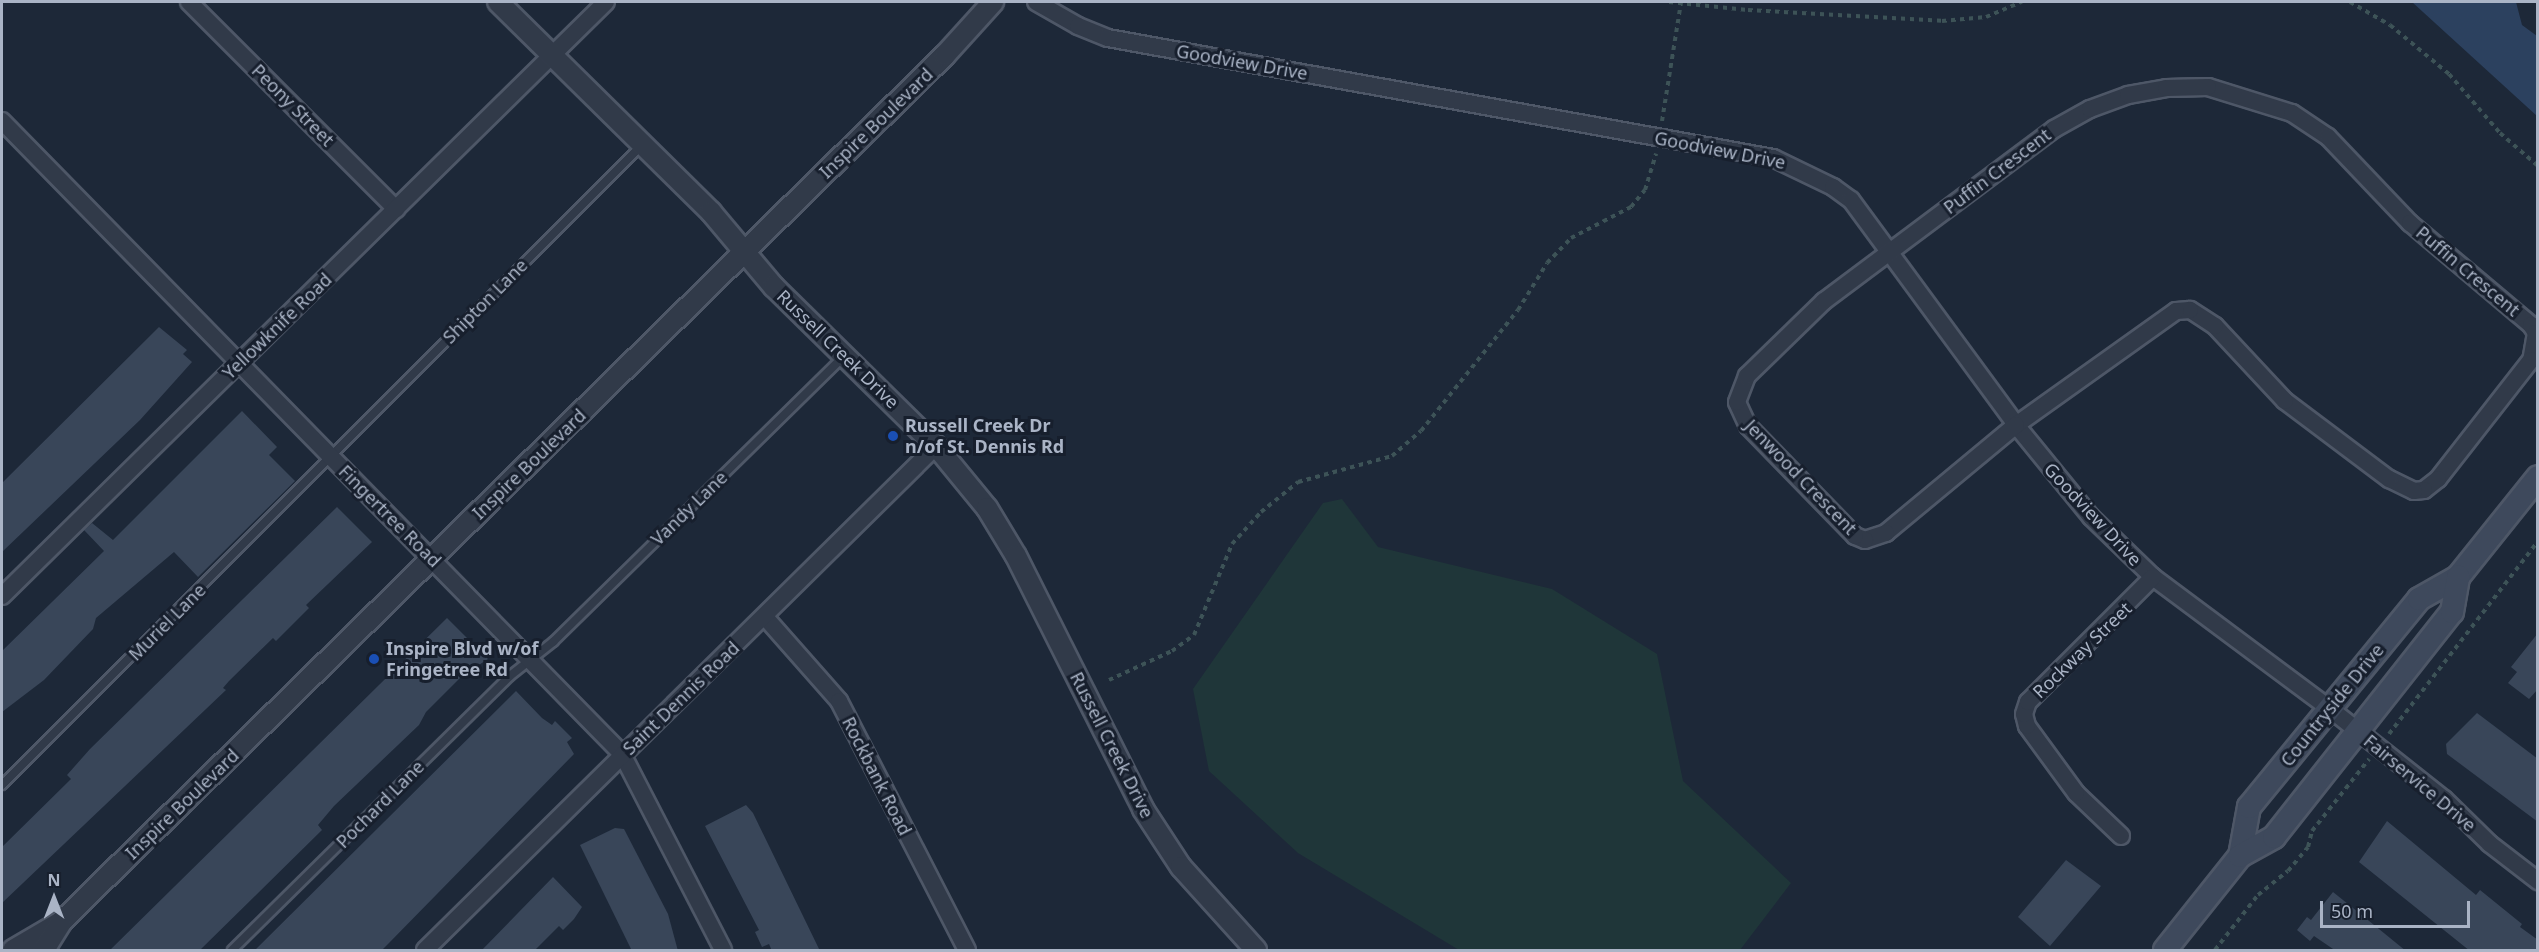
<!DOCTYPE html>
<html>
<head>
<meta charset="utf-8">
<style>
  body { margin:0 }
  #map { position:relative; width:2539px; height:952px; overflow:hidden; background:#1d2838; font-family:"Noto Sans",sans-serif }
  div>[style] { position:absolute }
  .green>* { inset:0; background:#1f3639 }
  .water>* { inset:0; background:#2c415f }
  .building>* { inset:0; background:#394659 }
  .path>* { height:4px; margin-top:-2px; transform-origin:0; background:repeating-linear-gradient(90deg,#3d5357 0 4.5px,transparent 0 9px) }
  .roads { filter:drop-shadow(2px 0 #4e5767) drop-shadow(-2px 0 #4e5767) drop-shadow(0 2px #4e5767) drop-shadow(0 -2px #4e5767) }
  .service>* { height:8px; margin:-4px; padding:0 4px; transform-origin:4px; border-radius:4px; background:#313a49 }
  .minor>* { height:16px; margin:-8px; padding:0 8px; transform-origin:8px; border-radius:8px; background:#313a49 }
  .tertiary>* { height:20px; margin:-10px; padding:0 10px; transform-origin:10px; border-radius:10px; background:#313a49 }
  .secondary>* { height:22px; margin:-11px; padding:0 11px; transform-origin:11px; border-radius:11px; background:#3e495c }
  .dots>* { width:16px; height:16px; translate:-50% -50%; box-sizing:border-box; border:3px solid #171f2d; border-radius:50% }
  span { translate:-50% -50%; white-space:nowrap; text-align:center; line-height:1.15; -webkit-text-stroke:6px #171f2d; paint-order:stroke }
  .street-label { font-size:18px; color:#aab4c6 }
  .poi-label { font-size:18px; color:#aab4c6; font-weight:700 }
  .left { translate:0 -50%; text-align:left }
  .frame { position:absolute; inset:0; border:3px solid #aab4c6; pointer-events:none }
  .north { position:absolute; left:24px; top:868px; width:60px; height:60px; -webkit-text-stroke:4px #171f2d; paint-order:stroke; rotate:0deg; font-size:16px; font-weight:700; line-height:24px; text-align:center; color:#aab4c6 }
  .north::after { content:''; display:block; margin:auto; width:21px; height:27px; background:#aab4c6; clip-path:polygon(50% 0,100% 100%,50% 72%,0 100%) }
  .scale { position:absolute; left:2320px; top:901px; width:150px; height:27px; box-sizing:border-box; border:3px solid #aab4c6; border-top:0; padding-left:8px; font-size:18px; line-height:21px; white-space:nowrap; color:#aab4c6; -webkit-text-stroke:4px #171f2d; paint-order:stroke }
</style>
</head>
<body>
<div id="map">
  <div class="green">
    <i style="clip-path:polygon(1342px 499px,1378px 547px,1552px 589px,1657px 654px,1683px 781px,1791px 883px,1740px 950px,1459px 950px,1298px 853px,1209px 771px,1193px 689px,1323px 503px)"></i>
  </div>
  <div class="water">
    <i style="clip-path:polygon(2412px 2px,2516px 2px,2522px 25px,2537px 36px,2537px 116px)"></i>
  </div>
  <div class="building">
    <i style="clip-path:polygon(159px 327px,187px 350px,183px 354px,192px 362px,140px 420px,2px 552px,2px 483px)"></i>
    <i style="clip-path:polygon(242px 411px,277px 447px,269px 455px,295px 481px,198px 577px,174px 552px,96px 618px,93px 629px,44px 680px,2px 712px,2px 651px,104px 551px,84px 530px,92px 523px,113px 540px)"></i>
    <i style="clip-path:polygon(337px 507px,372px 542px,306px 605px,309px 608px,276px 641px,273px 638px,229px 681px,223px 688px,226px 690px,2px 903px,2px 847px,71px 779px,67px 775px,90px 749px)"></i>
    <i style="clip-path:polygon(447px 618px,488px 659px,462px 676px,426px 712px,419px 725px,334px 806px,318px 825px,322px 830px,199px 951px,109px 951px)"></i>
    <i style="clip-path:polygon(2538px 633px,2538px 689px,2529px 699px,2508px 683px,2517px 672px,2511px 667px)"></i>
    <i style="clip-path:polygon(516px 691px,542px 718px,552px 725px,555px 721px,572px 738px,567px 742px,574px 754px,389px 943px,381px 951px,254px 951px)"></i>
    <i style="clip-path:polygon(2477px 713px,2538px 759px,2538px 822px,2447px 754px,2446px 744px)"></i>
    <i style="clip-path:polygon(746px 805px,753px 813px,820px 951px,772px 951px,769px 944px,762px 947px,755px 932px,759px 930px,705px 826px)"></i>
    <i style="clip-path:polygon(2387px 821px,2476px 895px,2480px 890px,2522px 924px,2520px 927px,2538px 940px,2538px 951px,2470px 951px,2359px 862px)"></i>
    <i style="clip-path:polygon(615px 828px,624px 829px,668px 914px,678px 951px,632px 951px,580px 845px)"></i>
    <i style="clip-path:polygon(2066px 860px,2101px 886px,2050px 946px,2018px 917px)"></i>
    <i style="clip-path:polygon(553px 877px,582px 907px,574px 919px,563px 930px,559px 926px,534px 951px,481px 951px)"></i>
    <i style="clip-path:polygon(2333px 892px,2363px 916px,2406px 951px,2336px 951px,2314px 936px,2310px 941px,2297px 930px,2307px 917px,2311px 920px)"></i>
  </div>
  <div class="path">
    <i style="left:1669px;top:2px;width:79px;rotate:5.8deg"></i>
    <i style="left:1748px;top:10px;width:194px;rotate:3.2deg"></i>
    <i style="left:1942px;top:21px;width:44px;rotate:-5.2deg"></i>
    <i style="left:1986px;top:17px;width:39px;rotate:-23deg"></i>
    <i style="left:2350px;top:2px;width:46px;rotate:29.9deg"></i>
    <i style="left:2390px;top:25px;width:77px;rotate:39.7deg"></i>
    <i style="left:2449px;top:74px;width:78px;rotate:49.2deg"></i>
    <i style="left:2500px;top:133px;width:50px;rotate:41deg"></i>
    <i style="left:1662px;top:121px;width:120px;rotate:-80.9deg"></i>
    <i style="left:1109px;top:680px;width:69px;rotate:-24.7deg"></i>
    <i style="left:1172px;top:651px;width:27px;rotate:-36deg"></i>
    <i style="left:1194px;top:635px;width:99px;rotate:-67.3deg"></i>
    <i style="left:1232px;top:544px;width:43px;rotate:-47.8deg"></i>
    <i style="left:1261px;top:512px;width:48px;rotate:-39deg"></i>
    <i style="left:1298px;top:482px;width:98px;rotate:-15.5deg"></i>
    <i style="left:1392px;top:456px;width:38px;rotate:-41deg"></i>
    <i style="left:1421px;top:431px;width:155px;rotate:-51.3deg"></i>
    <i style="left:1518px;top:310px;width:55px;rotate:-58.3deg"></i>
    <i style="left:1547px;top:263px;width:35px;rotate:-46deg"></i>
    <i style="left:1571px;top:238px;width:68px;rotate:-27.3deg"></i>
    <i style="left:1631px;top:207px;width:22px;rotate:-51deg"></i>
    <i style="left:1645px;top:190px;width:38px;rotate:-73deg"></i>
    <i style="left:2389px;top:734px;width:244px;rotate:-52.3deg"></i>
    <i style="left:2215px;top:950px;width:70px;rotate:-52deg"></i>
    <i style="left:2258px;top:895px;width:38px;rotate:-39deg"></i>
    <i style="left:2288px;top:871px;width:31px;rotate:-50deg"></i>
    <i style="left:2308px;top:847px;width:16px;rotate:-76deg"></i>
    <i style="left:2312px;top:831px;width:92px;rotate:-51.6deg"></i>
  </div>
  <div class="roads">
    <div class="service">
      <i style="left:2px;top:785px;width:904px;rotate:-45deg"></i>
      <i style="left:232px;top:950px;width:390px;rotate:-44.6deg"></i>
      <i style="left:510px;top:676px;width:55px;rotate:-38.3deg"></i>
      <i style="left:553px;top:642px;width:409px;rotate:-44.5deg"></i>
    </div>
    <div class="minor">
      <i style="left:189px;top:2px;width:293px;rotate:45deg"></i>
      <i style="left:1036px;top:2px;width:48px;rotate:29.7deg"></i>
      <i style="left:1078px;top:26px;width:32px;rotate:22deg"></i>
      <i style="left:1108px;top:38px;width:676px;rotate:10.23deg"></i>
      <i style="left:1773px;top:158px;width:67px;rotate:25.8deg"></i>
      <i style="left:1833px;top:187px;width:22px;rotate:36deg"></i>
      <i style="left:1851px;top:200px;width:279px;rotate:53.7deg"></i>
      <i style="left:2016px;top:425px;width:119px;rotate:50.8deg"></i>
      <i style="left:2091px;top:517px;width:86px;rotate:44.1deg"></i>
      <i style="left:2153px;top:577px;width:219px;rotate:36.7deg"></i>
      <i style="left:2329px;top:708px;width:147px;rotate:38.4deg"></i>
      <i style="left:2444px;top:799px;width:64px;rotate:44.4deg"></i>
      <i style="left:2490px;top:844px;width:61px;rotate:37.6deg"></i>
      <i style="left:2208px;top:87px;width:88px;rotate:17.2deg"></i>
      <i style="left:2292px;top:113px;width:43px;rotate:33.7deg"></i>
      <i style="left:2328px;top:137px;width:119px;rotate:46.4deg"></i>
      <i style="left:2410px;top:223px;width:158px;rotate:40.1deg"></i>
      <i style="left:2531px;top:325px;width:9px;rotate:58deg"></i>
      <i style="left:2536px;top:333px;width:27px;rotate:100deg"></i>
      <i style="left:2531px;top:360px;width:151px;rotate:128deg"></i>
      <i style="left:2438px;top:479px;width:18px;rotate:142deg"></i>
      <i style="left:2424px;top:490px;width:10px;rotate:174deg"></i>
      <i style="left:2414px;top:491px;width:28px;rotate:-154deg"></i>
      <i style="left:2389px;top:479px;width:130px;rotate:-143.1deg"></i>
      <i style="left:2285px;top:401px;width:103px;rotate:-133deg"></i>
      <i style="left:2215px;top:326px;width:30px;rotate:-147deg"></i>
      <i style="left:2190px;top:310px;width:14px;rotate:176deg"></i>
      <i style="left:2176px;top:311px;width:196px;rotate:144.5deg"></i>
      <i style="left:2016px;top:425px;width:169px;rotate:140.3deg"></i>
      <i style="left:1886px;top:533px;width:22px;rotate:162deg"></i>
      <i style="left:1865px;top:540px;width:11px;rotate:-158deg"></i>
      <i style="left:1855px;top:536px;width:153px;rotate:-134.2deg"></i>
      <i style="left:1748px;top:426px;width:26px;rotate:-115deg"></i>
      <i style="left:1737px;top:402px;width:28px;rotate:-69deg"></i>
      <i style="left:1747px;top:376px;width:107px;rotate:-44.2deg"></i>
      <i style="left:1824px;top:301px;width:287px;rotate:-36.8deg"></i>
      <i style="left:2054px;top:129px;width:41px;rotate:-29.1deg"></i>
      <i style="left:2090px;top:109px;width:40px;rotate:-20.2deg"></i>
      <i style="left:2128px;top:95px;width:39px;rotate:-10deg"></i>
      <i style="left:2166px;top:88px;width:42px;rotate:-1.4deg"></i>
      <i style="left:2px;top:121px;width:886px;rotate:45.59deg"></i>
      <i style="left:622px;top:754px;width:220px;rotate:62.7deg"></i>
      <i style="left:2px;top:596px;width:847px;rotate:-44.52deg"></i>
      <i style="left:765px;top:617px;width:112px;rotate:48.6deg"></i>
      <i style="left:839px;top:701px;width:280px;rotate:62.8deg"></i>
      <i style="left:2121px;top:836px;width:62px;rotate:-136.3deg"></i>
      <i style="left:2076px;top:793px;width:83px;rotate:-126.2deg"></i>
      <i style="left:2027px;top:726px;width:12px;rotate:-104deg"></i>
      <i style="left:2024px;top:714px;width:13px;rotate:-72deg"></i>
      <i style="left:2028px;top:702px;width:177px;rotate:-45deg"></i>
      <i style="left:425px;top:950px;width:718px;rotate:-44.6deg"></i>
    </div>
    <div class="tertiary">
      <i style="left:498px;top:2px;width:299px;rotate:44.6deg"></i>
      <i style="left:711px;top:212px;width:98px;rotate:50deg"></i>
      <i style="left:774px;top:287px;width:227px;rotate:44.5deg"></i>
      <i style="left:936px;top:446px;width:80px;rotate:50.6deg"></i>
      <i style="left:987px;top:508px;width:56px;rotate:58.9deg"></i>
      <i style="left:1016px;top:556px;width:283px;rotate:63.3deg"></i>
      <i style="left:1143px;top:809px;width:69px;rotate:56.8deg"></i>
      <i style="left:1181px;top:867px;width:112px;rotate:47.9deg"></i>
      <i style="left:13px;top:950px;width:56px;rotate:-30.3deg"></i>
      <i style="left:61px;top:922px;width:1238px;rotate:-44.44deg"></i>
      <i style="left:945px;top:55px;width:72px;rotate:-47.8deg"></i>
      <i style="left:44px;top:950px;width:31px;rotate:-58deg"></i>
    </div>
    <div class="secondary">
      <i style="left:2240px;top:856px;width:50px;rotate:-79.6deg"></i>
      <i style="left:2249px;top:807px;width:269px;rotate:-50.7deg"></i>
      <i style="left:2419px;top:599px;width:45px;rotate:-29.4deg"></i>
      <i style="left:2458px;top:577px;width:128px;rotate:-51.3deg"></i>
      <i style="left:2165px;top:950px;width:120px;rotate:-51.4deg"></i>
      <i style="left:2240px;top:856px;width:39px;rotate:-29deg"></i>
      <i style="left:2274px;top:837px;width:287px;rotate:-51.7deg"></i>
      <i style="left:2452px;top:612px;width:36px;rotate:-80deg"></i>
    </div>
  </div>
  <div class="dots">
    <i style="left:893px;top:436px;background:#1a4fb4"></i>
    <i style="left:374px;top:659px;background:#1a4fb4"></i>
  </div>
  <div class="street-label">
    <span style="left:1242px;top:62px;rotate:10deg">Goodview Drive</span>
    <span style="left:293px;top:105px;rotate:45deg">Peony Street</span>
    <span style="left:876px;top:123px;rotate:-44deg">Inspire Boulevard</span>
    <span style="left:1720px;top:150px;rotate:11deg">Goodview Drive</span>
    <span style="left:1997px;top:171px;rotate:-37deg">Puffin Crescent</span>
    <span style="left:2468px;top:271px;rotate:40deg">Puffin Crescent</span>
    <span style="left:485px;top:301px;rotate:-45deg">Shipton Lane</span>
    <span style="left:277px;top:326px;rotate:-44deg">Yellowknife Road</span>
    <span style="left:838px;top:349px;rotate:44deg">Russell Creek Drive</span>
    <span style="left:529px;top:464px;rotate:-44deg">Inspire Boulevard</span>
    <span style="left:1801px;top:477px;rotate:46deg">Jenwood Crescent</span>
    <span style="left:689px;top:508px;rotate:-44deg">Vandy Lane</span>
    <span style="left:2093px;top:514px;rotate:47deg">Goodview Drive</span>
    <span style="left:390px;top:516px;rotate:45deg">Fingertree Road</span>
    <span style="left:167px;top:622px;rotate:-45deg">Muriel Lane</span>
    <span style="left:2082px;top:650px;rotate:-44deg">Rockway Street</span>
    <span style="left:681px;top:698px;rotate:-44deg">Saint Dennis Road</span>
    <span style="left:2332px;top:705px;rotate:-51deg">Countryside Drive</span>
    <span style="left:1112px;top:745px;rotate:63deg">Russell Creek Drive</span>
    <span style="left:877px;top:776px;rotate:63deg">Rockbank Road</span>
    <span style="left:2420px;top:783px;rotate:40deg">Fairservice Drive</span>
    <span style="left:182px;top:804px;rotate:-44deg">Inspire Boulevard</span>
    <span style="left:380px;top:804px;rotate:-45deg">Pochard Lane</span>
  </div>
  <div class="poi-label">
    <span class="left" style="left:905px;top:436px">Russell Creek Dr<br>n/of St. Dennis Rd</span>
    <span class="left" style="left:386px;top:659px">Inspire Blvd w/of<br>Fringetree Rd</span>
  </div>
  <div class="frame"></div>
  <div class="north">N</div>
  <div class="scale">50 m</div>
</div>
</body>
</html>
